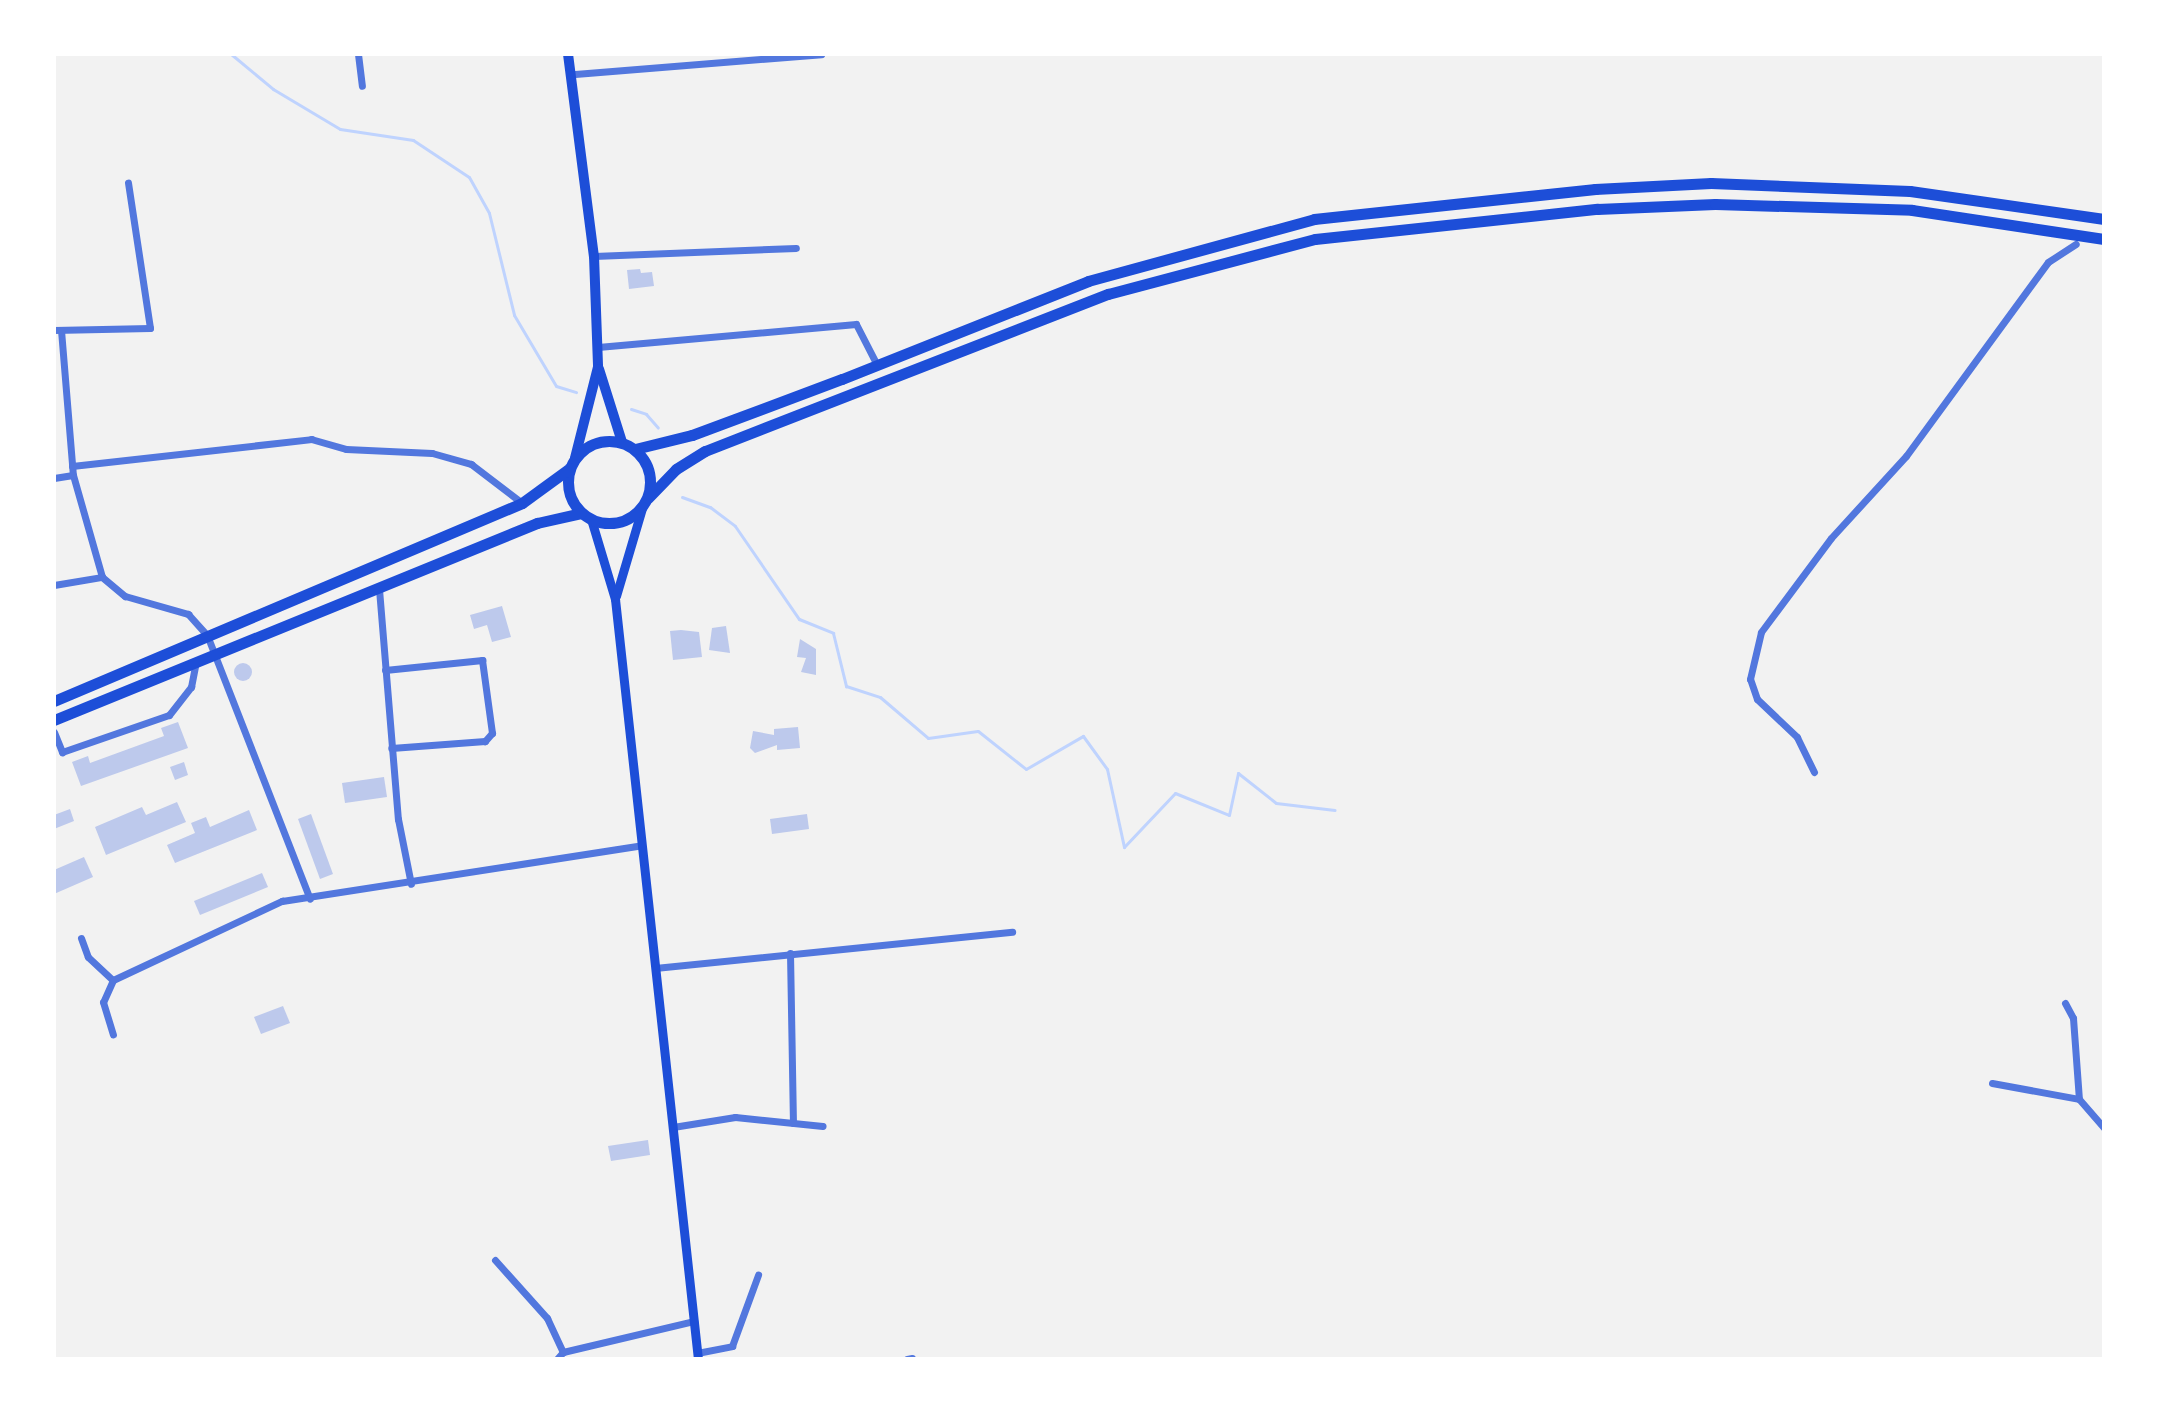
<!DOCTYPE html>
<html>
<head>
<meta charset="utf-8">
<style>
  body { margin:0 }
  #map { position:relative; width:2158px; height:1413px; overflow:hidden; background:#f2f2f2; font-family:"Asap Condensed",sans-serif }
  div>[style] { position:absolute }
  .stream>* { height:3px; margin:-1.5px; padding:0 1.5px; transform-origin:1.5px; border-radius:1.5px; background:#bfd3fe }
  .building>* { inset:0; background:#bdc9ec }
  .round { border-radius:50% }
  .minor>* { height:7px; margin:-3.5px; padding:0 3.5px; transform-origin:3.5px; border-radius:3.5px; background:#5277de }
  .secondary>* { height:9px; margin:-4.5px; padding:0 4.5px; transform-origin:4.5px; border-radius:4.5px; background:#1d4ed8 }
  .primary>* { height:10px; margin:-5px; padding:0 5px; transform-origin:5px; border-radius:5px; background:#1d4ed8 }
  .trunk>* { height:11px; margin:-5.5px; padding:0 5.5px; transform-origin:5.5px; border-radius:5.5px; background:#1d4ed8 }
  .trunk>.ring { margin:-5.5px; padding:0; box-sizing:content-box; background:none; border:11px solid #1d4ed8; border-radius:50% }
  span { translate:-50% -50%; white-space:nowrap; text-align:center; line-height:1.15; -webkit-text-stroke:7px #fff; paint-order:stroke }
  .frame { position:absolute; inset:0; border:56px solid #fff; pointer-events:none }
</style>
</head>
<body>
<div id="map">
  <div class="stream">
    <i style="left:231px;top:54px;width:55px;rotate:39.8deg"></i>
    <i style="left:273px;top:89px;width:78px;rotate:30.8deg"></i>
    <i style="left:340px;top:129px;width:74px;rotate:8.6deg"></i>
    <i style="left:413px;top:140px;width:67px;rotate:33.5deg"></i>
    <i style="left:469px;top:177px;width:41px;rotate:60.9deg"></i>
    <i style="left:489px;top:213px;width:105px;rotate:76.2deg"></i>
    <i style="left:514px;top:315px;width:82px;rotate:59.4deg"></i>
    <i style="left:556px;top:386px;width:21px;rotate:17deg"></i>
    <i style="left:631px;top:409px;width:16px;rotate:18deg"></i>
    <i style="left:646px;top:414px;width:18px;rotate:49deg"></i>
    <i style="left:682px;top:497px;width:30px;rotate:20deg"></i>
    <i style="left:710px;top:507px;width:31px;rotate:37deg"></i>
    <i style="left:735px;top:526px;width:113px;rotate:55.5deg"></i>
    <i style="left:799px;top:619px;width:37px;rotate:22deg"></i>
    <i style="left:833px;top:633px;width:55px;rotate:76.2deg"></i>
    <i style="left:846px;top:686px;width:36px;rotate:18deg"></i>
    <i style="left:880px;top:697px;width:63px;rotate:40.5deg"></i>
    <i style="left:928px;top:738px;width:50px;rotate:-8deg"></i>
    <i style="left:978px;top:731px;width:61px;rotate:38.4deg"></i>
    <i style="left:1026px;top:769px;width:66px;rotate:-30.1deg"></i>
    <i style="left:1083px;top:736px;width:41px;rotate:54deg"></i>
    <i style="left:1107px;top:769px;width:80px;rotate:77.7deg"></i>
    <i style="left:1124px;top:847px;width:74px;rotate:-46.6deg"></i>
    <i style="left:1175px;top:793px;width:58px;rotate:22.2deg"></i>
    <i style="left:1229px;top:815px;width:43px;rotate:-77.9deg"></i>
    <i style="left:1238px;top:773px;width:48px;rotate:38.3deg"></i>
    <i style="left:1276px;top:803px;width:59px;rotate:6.8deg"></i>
  </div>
  <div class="building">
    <i style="clip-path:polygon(640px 269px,641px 273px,652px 272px,654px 286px,629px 289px,627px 270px)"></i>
    <i style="clip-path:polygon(502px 606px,511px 637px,492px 642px,487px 625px,474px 629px,470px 615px)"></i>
    <i style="clip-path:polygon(726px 626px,730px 653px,709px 650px,712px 628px)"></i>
    <i style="clip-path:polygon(681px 630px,699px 632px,702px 657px,673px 660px,670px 631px)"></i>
    <i style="clip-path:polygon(800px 639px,816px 649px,816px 675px,801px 672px,806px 658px,797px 657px)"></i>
    <i class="round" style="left:234px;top:663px;width:18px;height:18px"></i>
    <i style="clip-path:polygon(178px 722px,188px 748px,81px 786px,72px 762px,88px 756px,90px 763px,164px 736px,161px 728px)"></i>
    <i style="clip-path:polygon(798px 727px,800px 748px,777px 750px,777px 745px,755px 753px,750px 748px,753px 731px,774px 735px,774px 729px)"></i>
    <i style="clip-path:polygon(184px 762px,188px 775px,175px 780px,170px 767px)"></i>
    <i style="clip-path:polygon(384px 777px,387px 797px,345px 803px,342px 783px)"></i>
    <i style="clip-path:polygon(177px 802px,186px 822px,106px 855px,95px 827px,142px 807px,146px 815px)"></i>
    <i style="clip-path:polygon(70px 809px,74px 821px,54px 829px,54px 815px)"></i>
    <i style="clip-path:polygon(249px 810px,257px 830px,175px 863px,167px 845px,195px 833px,191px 823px,206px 817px,210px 827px)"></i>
    <i style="clip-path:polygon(311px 814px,333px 874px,320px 879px,298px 819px)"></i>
    <i style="clip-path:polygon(807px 814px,809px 829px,772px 834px,770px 819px)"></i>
    <i style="clip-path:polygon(84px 857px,93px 877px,54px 894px,54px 870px)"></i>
    <i style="clip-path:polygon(262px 873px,268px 887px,200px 915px,194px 901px)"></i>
    <i style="clip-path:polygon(283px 1006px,290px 1023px,261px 1034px,254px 1017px)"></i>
    <i style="clip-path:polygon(648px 1140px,650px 1155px,611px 1161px,608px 1146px)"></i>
  </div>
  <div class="minor">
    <i style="left:358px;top:54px;width:32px;rotate:83deg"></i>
    <i style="left:575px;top:74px;width:247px;rotate:-4.6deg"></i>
    <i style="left:594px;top:256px;width:202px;rotate:-2.3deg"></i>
    <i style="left:54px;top:330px;width:96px;rotate:-1.2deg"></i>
    <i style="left:150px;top:328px;width:147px;rotate:-98.6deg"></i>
    <i style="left:61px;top:330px;width:145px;rotate:85.3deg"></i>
    <i style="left:73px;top:475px;width:106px;rotate:74.1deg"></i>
    <i style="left:102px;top:577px;width:30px;rotate:40deg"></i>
    <i style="left:125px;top:596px;width:66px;rotate:15.9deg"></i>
    <i style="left:188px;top:614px;width:28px;rotate:48deg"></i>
    <i style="left:207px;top:635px;width:283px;rotate:68.7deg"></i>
    <i style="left:598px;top:347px;width:259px;rotate:-5.1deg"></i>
    <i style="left:856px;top:324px;width:46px;rotate:62.9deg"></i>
    <i style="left:72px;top:466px;width:241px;rotate:-6.4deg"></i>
    <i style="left:311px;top:439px;width:36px;rotate:16deg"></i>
    <i style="left:346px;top:449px;width:86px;rotate:2.7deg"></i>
    <i style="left:432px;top:453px;width:41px;rotate:15.8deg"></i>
    <i style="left:471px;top:464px;width:64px;rotate:37.4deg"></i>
    <i style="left:54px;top:478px;width:19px;rotate:-9deg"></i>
    <i style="left:54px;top:585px;width:49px;rotate:-9.5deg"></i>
    <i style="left:379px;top:589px;width:231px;rotate:85.3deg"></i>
    <i style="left:398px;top:819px;width:66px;rotate:78.7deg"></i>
    <i style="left:385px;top:670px;width:98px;rotate:-5.9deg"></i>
    <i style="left:482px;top:660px;width:74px;rotate:82.2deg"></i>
    <i style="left:492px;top:733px;width:11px;rotate:131deg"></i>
    <i style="left:485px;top:741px;width:94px;rotate:175.7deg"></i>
    <i style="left:54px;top:732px;width:22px;rotate:68deg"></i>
    <i style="left:62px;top:752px;width:113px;rotate:-19.1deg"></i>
    <i style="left:169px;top:715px;width:36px;rotate:-52deg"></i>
    <i style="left:191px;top:687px;width:26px;rotate:-79deg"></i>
    <i style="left:1814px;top:772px;width:39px;rotate:-116deg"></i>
    <i style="left:1797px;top:737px;width:55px;rotate:-136.5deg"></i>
    <i style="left:1757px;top:699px;width:21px;rotate:-109deg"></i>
    <i style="left:1750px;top:679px;width:48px;rotate:-76.8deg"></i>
    <i style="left:1761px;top:632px;width:117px;rotate:-53.3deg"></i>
    <i style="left:1831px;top:538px;width:111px;rotate:-47.6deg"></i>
    <i style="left:1906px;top:456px;width:240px;rotate:-53.8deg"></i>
    <i style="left:2048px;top:262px;width:33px;rotate:-33deg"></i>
    <i style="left:81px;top:938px;width:20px;rotate:70deg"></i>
    <i style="left:88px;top:957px;width:34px;rotate:43deg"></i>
    <i style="left:113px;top:980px;width:24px;rotate:114deg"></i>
    <i style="left:103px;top:1002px;width:34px;rotate:73deg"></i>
    <i style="left:790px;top:953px;width:170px;rotate:89deg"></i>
    <i style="left:655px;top:968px;width:359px;rotate:-5.8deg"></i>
    <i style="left:113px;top:980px;width:187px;rotate:-25.1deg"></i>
    <i style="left:282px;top:901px;width:364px;rotate:-8.8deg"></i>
    <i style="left:2065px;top:1003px;width:17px;rotate:62deg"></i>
    <i style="left:2073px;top:1018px;width:81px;rotate:85.8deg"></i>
    <i style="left:1992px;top:1083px;width:88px;rotate:10.4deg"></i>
    <i style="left:2079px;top:1099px;width:38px;rotate:49deg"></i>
    <i style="left:673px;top:1127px;width:63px;rotate:-9.2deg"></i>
    <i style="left:735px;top:1117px;width:88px;rotate:5.8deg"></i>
    <i style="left:495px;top:1260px;width:78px;rotate:48.1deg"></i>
    <i style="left:547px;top:1318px;width:38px;rotate:65deg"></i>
    <i style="left:563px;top:1352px;width:9px;rotate:131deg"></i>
    <i style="left:563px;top:1352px;width:135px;rotate:-13.3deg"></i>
    <i style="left:697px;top:1353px;width:36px;rotate:-11deg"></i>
    <i style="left:732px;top:1346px;width:76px;rotate:-69.9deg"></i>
    <i style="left:907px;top:1359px;width:5px;rotate:-11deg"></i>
  </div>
  <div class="secondary">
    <i style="left:591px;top:519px;width:84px;rotate:73.3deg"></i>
    <i style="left:615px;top:599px;width:765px;rotate:83.77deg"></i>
    <i style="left:616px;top:596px;width:92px;rotate:-73.5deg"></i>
  </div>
  <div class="primary">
    <i style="left:568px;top:54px;width:204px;rotate:82.7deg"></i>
    <i style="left:594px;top:256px;width:111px;rotate:87.9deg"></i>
    <i style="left:598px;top:367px;width:94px;rotate:104.2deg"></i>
    <i style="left:599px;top:369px;width:77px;rotate:72.5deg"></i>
  </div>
  <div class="trunk">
    <i class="ring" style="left:568px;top:441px;width:71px;height:71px"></i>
    <i style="left:635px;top:449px;width:59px;rotate:-13.8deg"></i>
    <i style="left:692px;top:435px;width:160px;rotate:-20.5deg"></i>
    <i style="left:842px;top:379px;width:265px;rotate:-21.7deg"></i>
    <i style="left:1088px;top:281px;width:234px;rotate:-15.3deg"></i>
    <i style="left:1314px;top:219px;width:283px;rotate:-6.1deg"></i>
    <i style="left:1595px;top:189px;width:116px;rotate:-3deg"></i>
    <i style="left:1711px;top:183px;width:199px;rotate:2.3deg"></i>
    <i style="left:1910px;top:191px;width:196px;rotate:8.2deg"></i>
    <i style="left:648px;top:498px;width:40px;rotate:-46deg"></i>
    <i style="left:676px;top:469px;width:34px;rotate:-32deg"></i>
    <i style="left:705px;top:451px;width:433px;rotate:-21.3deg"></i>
    <i style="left:1108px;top:294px;width:214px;rotate:-14.9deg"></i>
    <i style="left:1315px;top:239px;width:284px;rotate:-6.1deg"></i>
    <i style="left:1597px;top:209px;width:118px;rotate:-2.4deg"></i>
    <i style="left:1715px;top:204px;width:197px;rotate:1.7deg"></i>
    <i style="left:1912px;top:210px;width:194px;rotate:8.6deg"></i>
    <i style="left:54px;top:701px;width:508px;rotate:-22.93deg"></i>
    <i style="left:522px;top:503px;width:59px;rotate:-36.1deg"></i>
    <i style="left:54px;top:720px;width:522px;rotate:-22.19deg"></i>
    <i style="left:537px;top:523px;width:45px;rotate:-12.8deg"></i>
  </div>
  <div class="frame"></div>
</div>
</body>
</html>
